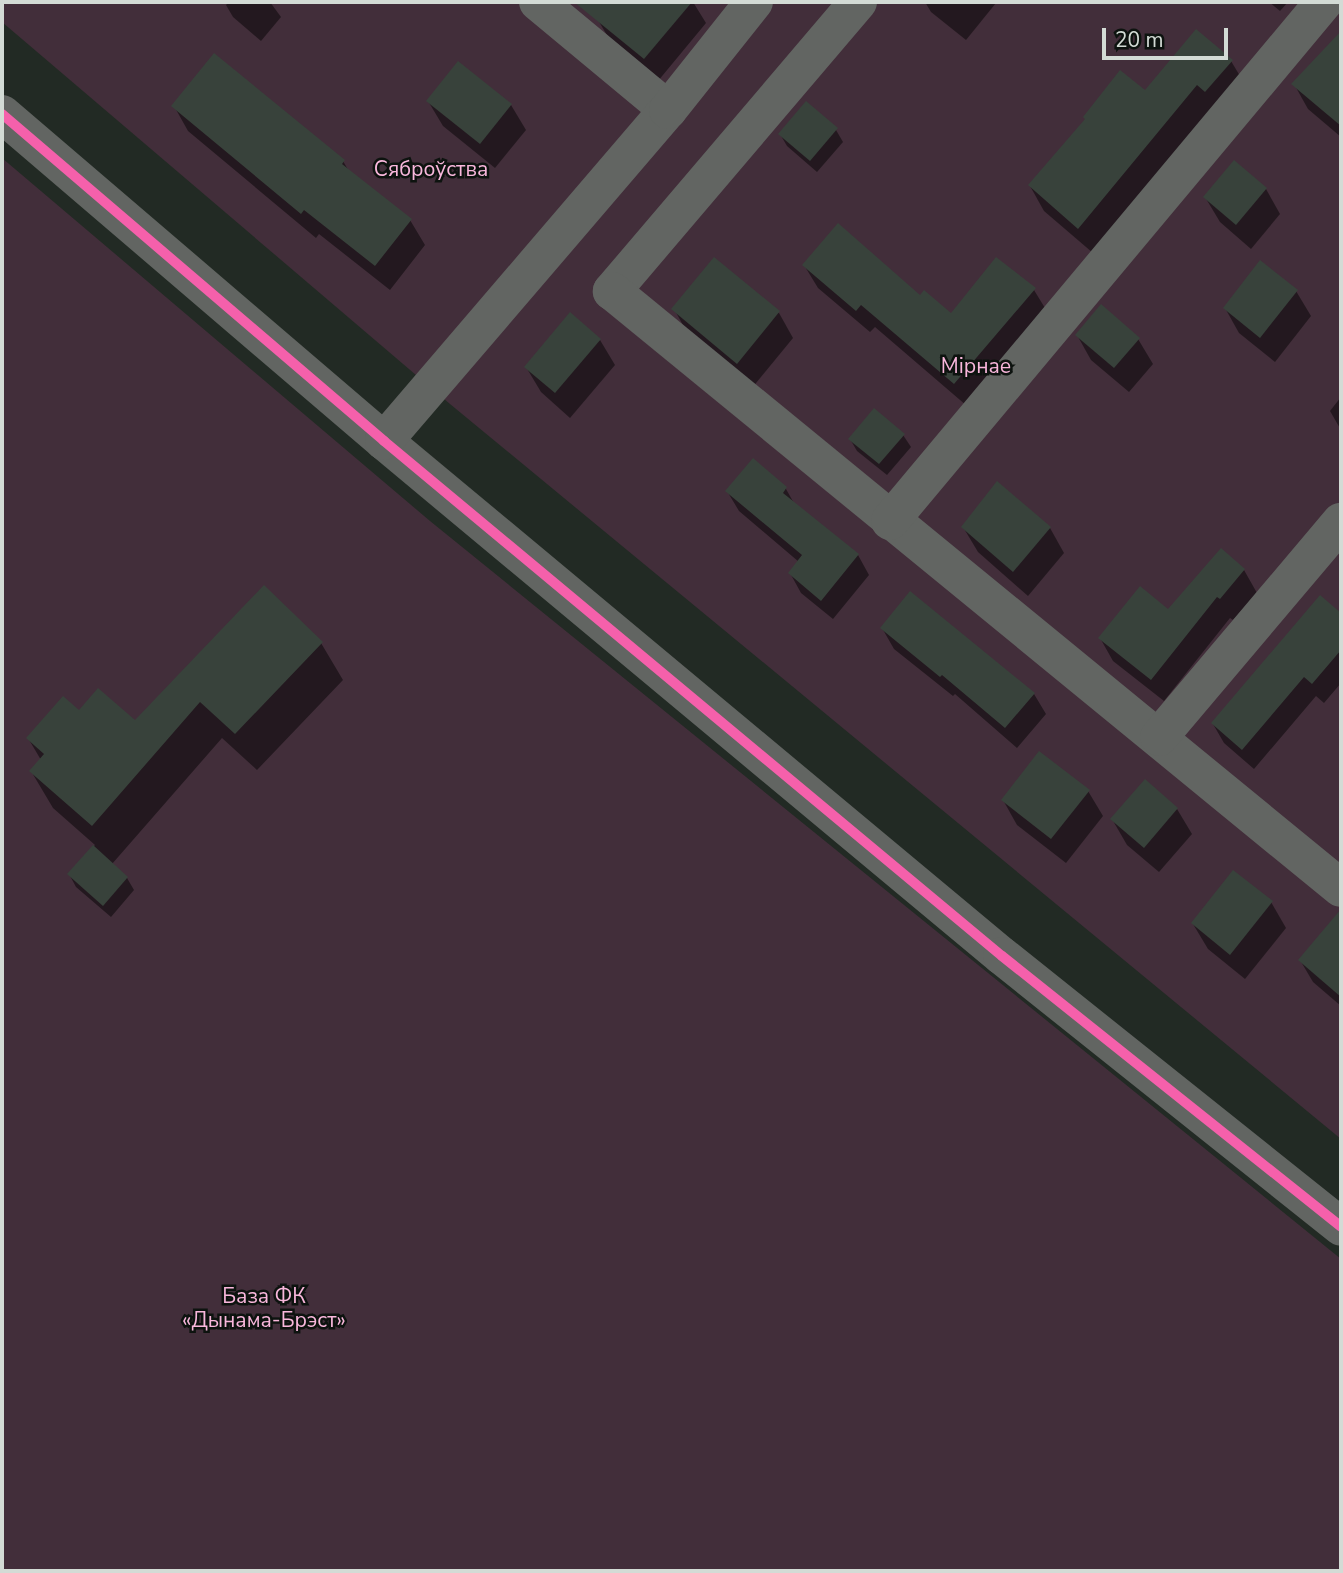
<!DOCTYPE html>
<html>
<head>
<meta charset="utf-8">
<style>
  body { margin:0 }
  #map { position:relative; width:1343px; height:1573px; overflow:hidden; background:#222a24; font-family:"Nunito Sans",sans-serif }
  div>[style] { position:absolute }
  .green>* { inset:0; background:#422e3a }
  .shadow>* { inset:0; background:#0007 }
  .building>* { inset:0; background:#38423b }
  .minor>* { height:38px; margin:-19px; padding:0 19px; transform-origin:19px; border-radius:19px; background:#626562 }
  .cycleway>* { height:10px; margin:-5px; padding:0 5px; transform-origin:5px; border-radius:5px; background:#f560ab }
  span { translate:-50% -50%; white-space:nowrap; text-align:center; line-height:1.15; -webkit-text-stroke:5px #0d130f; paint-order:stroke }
  .park-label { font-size:21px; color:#f9b7dc }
  .frame { position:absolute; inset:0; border:4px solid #d3dbd5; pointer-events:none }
  .scale { position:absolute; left:1102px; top:28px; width:126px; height:32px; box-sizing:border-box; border:4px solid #d3dbd5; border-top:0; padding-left:9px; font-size:21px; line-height:24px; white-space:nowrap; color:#d3dbd5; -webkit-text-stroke:5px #0d130f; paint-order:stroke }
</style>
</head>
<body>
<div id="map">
  <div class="green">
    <i style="clip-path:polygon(2px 2px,1341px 2px,1341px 1139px,450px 404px,2px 22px)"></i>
    <i style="clip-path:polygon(2px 158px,430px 521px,1341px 1259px,1341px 1571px,2px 1571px)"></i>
  </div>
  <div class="shadow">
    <i style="clip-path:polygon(229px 2px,270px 2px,281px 17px,261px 41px,233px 17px,226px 5px)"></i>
    <i style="clip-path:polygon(595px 2px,693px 2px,706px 23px,658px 81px,611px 42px,598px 20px,606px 10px)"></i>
    <i style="clip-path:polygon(925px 2px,995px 2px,996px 3px,966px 40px,931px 12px)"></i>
    <i style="clip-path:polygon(1269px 2px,1288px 2px,1280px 11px)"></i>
    <i style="clip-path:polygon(1341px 34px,1341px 137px,1308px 109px,1294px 84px)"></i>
    <i style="clip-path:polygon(1231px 61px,1246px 86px,1093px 253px,1044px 211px,1030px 186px,1145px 92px)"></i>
    <i style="clip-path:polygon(428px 101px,511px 105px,526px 130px,495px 168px,443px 126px)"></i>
    <i style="clip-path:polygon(174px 106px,343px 161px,350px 173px,410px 220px,425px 245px,390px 290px,319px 234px,316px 238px,188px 131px)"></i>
    <i style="clip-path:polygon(836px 130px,843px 142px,817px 172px,787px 146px,780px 134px)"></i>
    <i style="clip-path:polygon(1266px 189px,1280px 214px,1251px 249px,1220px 222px,1205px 197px)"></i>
    <i style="clip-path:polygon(804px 265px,921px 297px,951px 316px,1034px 290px,1048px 313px,967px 406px,875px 327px,870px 332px,818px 288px)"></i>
    <i style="clip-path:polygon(1296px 291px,1311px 316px,1275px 362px,1239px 333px,1225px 308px)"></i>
    <i style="clip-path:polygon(674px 309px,779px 313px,793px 338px,752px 388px,688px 334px)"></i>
    <i style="clip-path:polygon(1077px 335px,1138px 339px,1153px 364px,1129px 392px,1091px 360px)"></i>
    <i style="clip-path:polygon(600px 340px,615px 365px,570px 418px,541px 392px,526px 367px)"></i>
    <i style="clip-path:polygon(1341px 397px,1341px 430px,1330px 411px)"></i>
    <i style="clip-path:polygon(903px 435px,911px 447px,887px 475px,857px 451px,850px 439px)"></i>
    <i style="clip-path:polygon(753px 461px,786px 489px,795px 505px,858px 555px,869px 575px,833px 619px,801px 593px,790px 573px,799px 562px,739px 511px,727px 491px)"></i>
    <i style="clip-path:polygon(963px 527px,1050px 528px,1064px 553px,1028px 596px,978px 552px)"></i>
    <i style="clip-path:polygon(1244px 570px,1257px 593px,1233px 620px,1230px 618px,1164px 701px,1113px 661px,1100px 638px,1168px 611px)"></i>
    <i style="clip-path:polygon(1321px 598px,1341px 616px,1341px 683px,1324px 703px,1316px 696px,1254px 769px,1224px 743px,1213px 724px)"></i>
    <i style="clip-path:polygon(882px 628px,1034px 694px,1046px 714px,1017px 748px,955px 694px,953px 696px,894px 649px)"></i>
    <i style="clip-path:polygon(321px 643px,343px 680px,257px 770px,222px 738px,112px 864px,127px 878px,134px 890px,111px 917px,76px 887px,69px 874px,95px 845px,53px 808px,31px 771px,41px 760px,28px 738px,79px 713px,135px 722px)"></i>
    <i style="clip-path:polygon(1088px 791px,1103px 816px,1066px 863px,1017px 825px,1003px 800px)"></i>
    <i style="clip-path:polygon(1177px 809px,1192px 834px,1159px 872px,1127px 845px,1112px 819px)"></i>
    <i style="clip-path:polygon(1271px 902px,1286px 928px,1245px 979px,1208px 949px,1193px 924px)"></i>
    <i style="clip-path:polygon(1326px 930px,1341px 943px,1341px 1006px,1313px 982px,1300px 960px)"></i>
  </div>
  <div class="building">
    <i style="clip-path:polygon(574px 2px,692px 2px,644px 59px)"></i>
    <i style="clip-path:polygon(1196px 29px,1233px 60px,1205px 92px,1197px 85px,1078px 229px,1028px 185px,1085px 119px,1083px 117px,1120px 70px,1145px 90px)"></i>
    <i style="clip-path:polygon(1341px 31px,1341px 126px,1291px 84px)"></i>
    <i style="clip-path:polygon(214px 53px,345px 160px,342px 164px,412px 219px,375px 266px,304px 210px,301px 214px,171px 106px)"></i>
    <i style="clip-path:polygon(458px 61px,512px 104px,480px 144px,426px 101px)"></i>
    <i style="clip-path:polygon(806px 101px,838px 128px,810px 161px,778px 134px)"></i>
    <i style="clip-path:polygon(1234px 160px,1267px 188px,1236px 225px,1203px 197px)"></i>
    <i style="clip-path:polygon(838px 223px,920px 295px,924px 290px,951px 313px,996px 257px,1036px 288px,954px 384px,861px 305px,856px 311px,802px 265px)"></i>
    <i style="clip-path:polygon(714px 257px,780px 311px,737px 364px,671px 309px)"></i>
    <i style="clip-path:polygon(1260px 260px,1298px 290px,1260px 338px,1223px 308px)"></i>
    <i style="clip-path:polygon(1101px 304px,1140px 338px,1114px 368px,1075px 335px)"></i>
    <i style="clip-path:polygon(570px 312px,601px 339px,555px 393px,524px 367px)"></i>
    <i style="clip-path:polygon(874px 408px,905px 434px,879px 464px,848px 439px)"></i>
    <i style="clip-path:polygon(753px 458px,787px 487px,783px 493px,859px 554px,821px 601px,788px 573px,802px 555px,725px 491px)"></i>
    <i style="clip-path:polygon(997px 481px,1051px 527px,1013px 572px,961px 527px)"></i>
    <i style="clip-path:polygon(1221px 548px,1245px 569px,1220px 599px,1217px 597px,1151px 680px,1098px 638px,1140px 586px,1168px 609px)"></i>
    <i style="clip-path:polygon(264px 585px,323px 642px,235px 734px,200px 702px,92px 826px,29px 771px,44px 754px,26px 738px,63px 696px,79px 710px,98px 688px,135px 720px)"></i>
    <i style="clip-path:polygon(910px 591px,1035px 693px,1005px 728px,942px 675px,940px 677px,880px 628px)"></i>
    <i style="clip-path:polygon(1320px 595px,1341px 613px,1341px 650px,1312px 684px,1304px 677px,1242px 750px,1211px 723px)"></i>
    <i style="clip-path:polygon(1039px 751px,1090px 790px,1051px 839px,1001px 800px)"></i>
    <i style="clip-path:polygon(1145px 779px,1178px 808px,1144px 848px,1110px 819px)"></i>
    <i style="clip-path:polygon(93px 845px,128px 877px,103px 906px,67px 874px)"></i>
    <i style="clip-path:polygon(1233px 870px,1273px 901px,1230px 955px,1191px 923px)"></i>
    <i style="clip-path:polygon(1341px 909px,1341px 997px,1298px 960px)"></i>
  </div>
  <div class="minor">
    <i style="left:538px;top:2px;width:169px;rotate:39.7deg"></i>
    <i style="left:858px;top:2px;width:380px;rotate:130.4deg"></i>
    <i style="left:612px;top:291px;width:942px;rotate:39.32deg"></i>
    <i style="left:2px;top:114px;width:503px;rotate:40.56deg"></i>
    <i style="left:384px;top:441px;width:804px;rotate:39.81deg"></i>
    <i style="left:1002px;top:956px;width:434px;rotate:38.6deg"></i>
    <i style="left:384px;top:441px;width:436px;rotate:-49.4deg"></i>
    <i style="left:668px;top:110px;width:138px;rotate:-51.5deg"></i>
    <i style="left:890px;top:521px;width:677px;rotate:-50.1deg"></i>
    <i style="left:1159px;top:737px;width:282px;rotate:-49.8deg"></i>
  </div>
  <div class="cycleway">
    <i style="left:2px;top:114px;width:503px;rotate:40.56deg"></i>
    <i style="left:384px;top:441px;width:804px;rotate:39.81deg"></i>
    <i style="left:1002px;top:956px;width:434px;rotate:38.6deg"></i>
  </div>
  <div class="park-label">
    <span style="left:431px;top:169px">Сяброўства</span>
    <span style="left:976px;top:366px">Мірнае</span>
    <span style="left:264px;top:1308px">База ФК<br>«Дынама-Брэст»</span>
  </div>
  <div class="frame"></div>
  <div class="scale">20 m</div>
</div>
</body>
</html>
